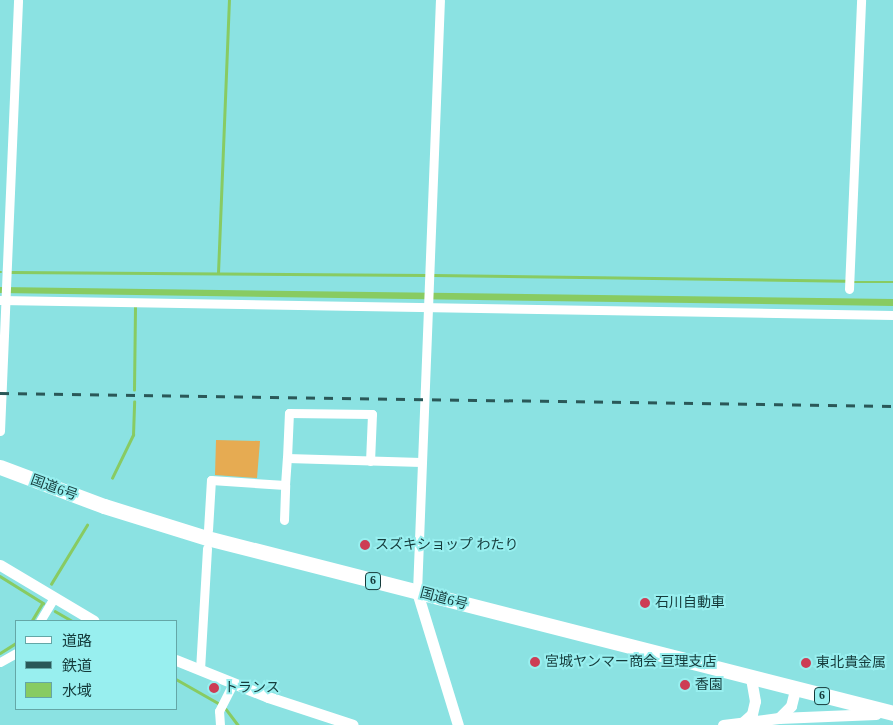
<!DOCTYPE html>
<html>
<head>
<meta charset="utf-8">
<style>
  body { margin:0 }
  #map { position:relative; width:893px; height:725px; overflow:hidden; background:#8be2e2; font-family:"Times New Roman","Noto Sans JP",serif }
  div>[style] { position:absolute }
  .green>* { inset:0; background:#e6ab52 }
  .water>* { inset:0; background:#88cb62 }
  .stream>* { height:2.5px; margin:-1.25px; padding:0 1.25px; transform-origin:1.25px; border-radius:1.25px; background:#88cb62 }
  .minor>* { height:9px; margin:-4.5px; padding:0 4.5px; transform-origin:4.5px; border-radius:4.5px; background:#fff }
  .tertiary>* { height:11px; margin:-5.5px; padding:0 5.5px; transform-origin:5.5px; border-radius:5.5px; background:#fff }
  .trunk>* { height:15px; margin:-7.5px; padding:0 7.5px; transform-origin:7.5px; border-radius:7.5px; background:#fff }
  .rail>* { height:2.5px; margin-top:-1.25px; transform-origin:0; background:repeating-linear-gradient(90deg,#2a5858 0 9px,transparent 0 18px) }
  .dots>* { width:14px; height:14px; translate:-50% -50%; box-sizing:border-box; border:2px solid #98efef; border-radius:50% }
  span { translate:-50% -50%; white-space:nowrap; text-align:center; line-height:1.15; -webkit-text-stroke:4px #98efef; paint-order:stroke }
  .shield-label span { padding:1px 4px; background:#98efef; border:1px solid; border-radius:4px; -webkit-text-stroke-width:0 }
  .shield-label { font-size:12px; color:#153b3b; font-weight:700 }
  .street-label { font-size:14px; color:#153b3b }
  .poi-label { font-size:14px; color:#153b3b }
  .left { translate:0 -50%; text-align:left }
  .legend { position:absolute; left:15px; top:620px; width:162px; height:90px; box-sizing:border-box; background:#98efef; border:1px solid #64a7a7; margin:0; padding:6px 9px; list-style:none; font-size:15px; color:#153b3b }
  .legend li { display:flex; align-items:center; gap:10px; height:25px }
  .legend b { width:25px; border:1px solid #64a7a7 }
</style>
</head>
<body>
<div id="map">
  <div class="green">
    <i style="clip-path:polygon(216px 440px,260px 441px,257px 478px,215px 475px)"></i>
  </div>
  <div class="water">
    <i style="clip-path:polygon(0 287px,893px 299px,893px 306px,0 293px)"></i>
  </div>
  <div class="stream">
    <i style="left:0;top:272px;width:1px"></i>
    <i style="left:11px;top:272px;width:414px;rotate:0.4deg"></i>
    <i style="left:218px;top:273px;width:273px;rotate:-87.7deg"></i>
    <i style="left:433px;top:275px;width:412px;rotate:0.8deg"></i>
    <i style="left:854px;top:282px;width:39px"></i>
    <i style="left:134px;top:390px;width:84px;rotate:-89.3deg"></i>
    <i style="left:112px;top:478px;width:48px;rotate:-64deg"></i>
    <i style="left:133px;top:435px;width:33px;rotate:-88deg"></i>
    <i style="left:0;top:576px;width:51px;rotate:32.1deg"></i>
    <i style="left:43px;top:603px;width:21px;rotate:121deg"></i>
    <i style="left:51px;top:584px;width:69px;rotate:-58.6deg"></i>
    <i style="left:55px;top:611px;width:20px;rotate:30deg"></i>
    <i style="left:0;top:653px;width:19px;rotate:-32deg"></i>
    <i style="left:176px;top:679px;width:48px;rotate:29.7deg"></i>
    <i style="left:226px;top:709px;width:20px;rotate:53deg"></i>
  </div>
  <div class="minor">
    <i style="left:849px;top:289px;width:289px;rotate:-87.6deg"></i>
    <i style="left:0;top:300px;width:893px;rotate:0.96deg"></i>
    <i style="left:0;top:431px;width:431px;rotate:-87.6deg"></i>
    <i style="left:287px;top:458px;width:45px;rotate:-87.5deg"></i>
    <i style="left:289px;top:413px;width:83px;rotate:0.7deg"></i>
    <i style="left:372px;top:414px;width:47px;rotate:92.4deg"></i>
    <i style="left:284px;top:520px;width:35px;rotate:-88deg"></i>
    <i style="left:208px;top:530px;width:50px;rotate:-86.6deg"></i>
    <i style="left:211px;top:480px;width:74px;rotate:3.9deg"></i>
    <i style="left:285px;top:485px;width:27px;rotate:-86deg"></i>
    <i style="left:287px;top:458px;width:134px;rotate:1.7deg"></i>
    <i style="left:417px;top:592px;width:592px;rotate:-87.78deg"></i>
    <i style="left:40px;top:621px;width:27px;rotate:-59deg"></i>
    <i style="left:0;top:662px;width:18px;rotate:-29deg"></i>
    <i style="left:200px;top:670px;width:122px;rotate:-86.7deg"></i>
    <i style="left:220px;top:725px;width:14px;rotate:-94deg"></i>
    <i style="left:219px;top:711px;width:31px;rotate:-63deg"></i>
  </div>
  <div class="tertiary">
    <i style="left:0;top:565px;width:109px;rotate:30.8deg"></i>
    <i style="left:417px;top:592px;width:139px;rotate:72.9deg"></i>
    <i style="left:176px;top:660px;width:99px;rotate:21.9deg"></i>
    <i style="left:268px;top:697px;width:89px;rotate:18.2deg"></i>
    <i style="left:779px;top:718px;width:97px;rotate:-2.4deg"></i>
    <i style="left:743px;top:722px;width:12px;rotate:-42deg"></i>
    <i style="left:752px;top:714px;width:13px;rotate:-77deg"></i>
    <i style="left:755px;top:701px;width:22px;rotate:-100deg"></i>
    <i style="left:723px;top:725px;width:56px;rotate:-7.1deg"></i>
    <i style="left:779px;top:718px;width:17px;rotate:-45deg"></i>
    <i style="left:791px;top:706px;width:16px;rotate:-76deg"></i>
  </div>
  <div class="trunk">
    <i style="left:0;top:467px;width:111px;rotate:20.6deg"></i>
    <i style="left:104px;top:506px;width:108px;rotate:17.3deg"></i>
    <i style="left:207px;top:538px;width:708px;rotate:14.31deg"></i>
  </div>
  <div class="rail">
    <i style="left:0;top:393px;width:893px;rotate:0.83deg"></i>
  </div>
  <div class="dots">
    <i style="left:365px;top:545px;background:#cd3d55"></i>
    <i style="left:645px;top:603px;background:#cd3d55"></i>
    <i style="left:535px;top:662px;background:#cd3d55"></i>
    <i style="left:806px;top:663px;background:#cd3d55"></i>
    <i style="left:685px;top:685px;background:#cd3d55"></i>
    <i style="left:214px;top:688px;background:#cd3d55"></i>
  </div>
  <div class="shield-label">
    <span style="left:373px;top:581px">6</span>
    <span style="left:822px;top:696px">6</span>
  </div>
  <div class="street-label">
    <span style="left:54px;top:488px;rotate:20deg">国道6号</span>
    <span style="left:444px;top:599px;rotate:15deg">国道6号</span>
  </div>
  <div class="poi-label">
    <span class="left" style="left:375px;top:545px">スズキショップ わたり</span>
    <span class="left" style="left:655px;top:603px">石川自動車</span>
    <span class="left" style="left:545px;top:662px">宮城ヤンマー商会 亘理支店</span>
    <span class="left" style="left:816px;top:663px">東北貴金属</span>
    <span class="left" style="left:695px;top:685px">香園</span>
    <span class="left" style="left:224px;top:688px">トランス</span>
  </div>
  <ul class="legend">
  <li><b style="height:6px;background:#fff"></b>道路</li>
  <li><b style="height:6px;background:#2a5858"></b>鉄道</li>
  <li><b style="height:14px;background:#88cb62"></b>水域</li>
  </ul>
</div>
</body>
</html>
